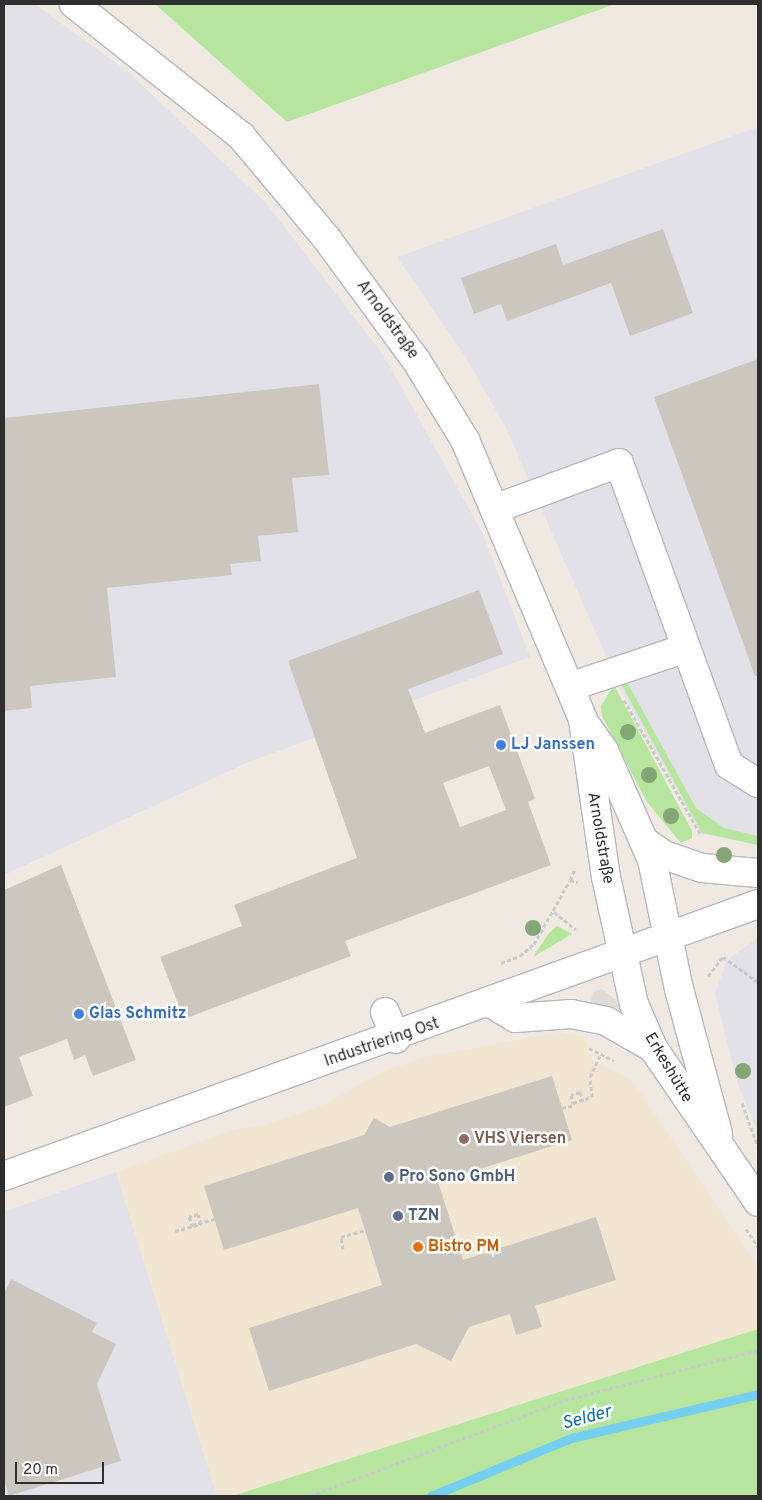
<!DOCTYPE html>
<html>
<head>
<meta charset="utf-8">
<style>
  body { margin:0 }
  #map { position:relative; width:762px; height:1500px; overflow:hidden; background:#efe9e1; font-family:Overpass,sans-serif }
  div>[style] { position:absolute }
  .industrial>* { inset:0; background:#e3e1e8 }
  .education>* { inset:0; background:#f0e6d1 }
  .green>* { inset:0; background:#b6e59e }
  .plaza>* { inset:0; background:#dfdcd8 }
  .stream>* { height:9px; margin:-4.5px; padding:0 4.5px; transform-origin:4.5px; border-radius:4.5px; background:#75cff0 }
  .building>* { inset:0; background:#cbc7bf }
  .path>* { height:3px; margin-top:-1.5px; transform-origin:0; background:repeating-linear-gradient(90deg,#c9c9c9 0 4px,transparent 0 6.5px) }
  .roads { filter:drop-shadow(1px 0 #b4b7c1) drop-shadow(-1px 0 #b4b7c1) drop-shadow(0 1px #b4b7c1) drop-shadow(0 -1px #b4b7c1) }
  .minor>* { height:28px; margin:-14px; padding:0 14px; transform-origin:14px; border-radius:14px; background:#fff }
  .path-bridge>* { height:3px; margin-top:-1.5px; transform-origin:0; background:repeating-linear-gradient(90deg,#c9c9c9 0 4px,transparent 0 6.5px) }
  .trees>* { width:16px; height:16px; margin:-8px; border-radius:50%; background:#84a574 }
  .dots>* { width:14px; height:14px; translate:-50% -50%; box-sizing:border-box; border:2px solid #fff; border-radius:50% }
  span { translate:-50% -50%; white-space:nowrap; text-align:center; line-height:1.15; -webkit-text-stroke:5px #fff; paint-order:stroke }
  .street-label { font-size:16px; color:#2e2e2e }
  .shop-label { font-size:16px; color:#366cbe; font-weight:700 }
  .left { translate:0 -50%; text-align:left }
  .education-label { font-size:16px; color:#785e54; font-weight:700 }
  .service-label { font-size:16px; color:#4e5e75; font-weight:700 }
  .food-label { font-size:16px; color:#c56008; font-weight:700 }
  .water-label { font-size:18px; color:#0d6fa3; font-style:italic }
  .frame { position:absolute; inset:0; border:5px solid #2e2e2e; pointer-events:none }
  .scale { position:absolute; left:15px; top:1462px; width:89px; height:22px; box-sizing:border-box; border:2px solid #2e2e2e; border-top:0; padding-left:6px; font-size:15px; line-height:18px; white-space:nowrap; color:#2e2e2e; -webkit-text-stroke:4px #fff; paint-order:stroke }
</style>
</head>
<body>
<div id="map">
  <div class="industrial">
    <i style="clip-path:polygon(4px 4px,34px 4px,126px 70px,266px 203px,384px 356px,483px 534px,530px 657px,251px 761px,4px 875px)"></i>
    <i style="clip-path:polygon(758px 127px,758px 843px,717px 832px,702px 835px,621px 690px,505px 426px,465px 356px,397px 257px)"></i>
    <i style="clip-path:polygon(758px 938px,758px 1133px,737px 1082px,715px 993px,727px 960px)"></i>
    <i style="clip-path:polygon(116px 1172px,217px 1496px,4px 1496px,4px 1212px)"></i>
  </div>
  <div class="education">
    <i style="clip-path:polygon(559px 1032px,583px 1037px,592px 1060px,631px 1079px,758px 1267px,758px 1329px,232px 1496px,217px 1496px,116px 1172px,237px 1129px,266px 1125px,326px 1104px,380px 1073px,422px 1058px)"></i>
  </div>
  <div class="green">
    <i style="clip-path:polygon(155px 4px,615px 4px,287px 122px)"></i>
    <i style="clip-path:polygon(619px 680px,627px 682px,696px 808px,724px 828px,758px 836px,758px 845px,702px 833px)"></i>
    <i style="clip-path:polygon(614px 685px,692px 831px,692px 838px,681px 843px,647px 802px,602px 716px,601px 706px)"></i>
    <i style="clip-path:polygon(557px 926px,572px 934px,533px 957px,549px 933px)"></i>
    <i style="clip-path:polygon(758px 1329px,758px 1496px,232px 1496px)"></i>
  </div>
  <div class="plaza">
    <i style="clip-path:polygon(602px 989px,616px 1000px,620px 1009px,590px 1005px,593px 992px)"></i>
  </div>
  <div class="stream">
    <i style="left:431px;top:1496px;width:152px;rotate:-22.5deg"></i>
    <i style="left:571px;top:1438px;width:192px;rotate:-13.2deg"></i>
  </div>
  <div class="building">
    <i style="clip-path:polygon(663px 229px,693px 313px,630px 336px,611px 283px,507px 321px,501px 304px,474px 314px,461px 278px,556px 244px,563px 265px)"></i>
    <i style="clip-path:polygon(758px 359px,758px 676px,755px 676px,654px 397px)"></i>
    <i style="clip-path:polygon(319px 384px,329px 475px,292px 478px,298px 532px,258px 536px,261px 561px,230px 564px,232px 575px,107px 588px,116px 677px,30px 686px,32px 708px,4px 711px,4px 418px)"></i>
    <i style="clip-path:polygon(evenodd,479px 590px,503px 654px,408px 689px,425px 733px,500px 705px,535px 799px,528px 802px,551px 865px,345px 941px,351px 956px,184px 1019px,160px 957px,242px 926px,234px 905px,357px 858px,288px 661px,479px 590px,489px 766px,506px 810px,460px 827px,443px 783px,489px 766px)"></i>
    <i style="clip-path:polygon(61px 865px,136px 1060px,93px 1076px,85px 1055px,74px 1060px,67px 1039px,19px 1057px,33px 1096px,4px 1107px,4px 890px)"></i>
    <i style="clip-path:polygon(552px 1076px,572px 1140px,438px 1182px,463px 1260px,596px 1217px,616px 1280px,535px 1306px,542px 1327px,516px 1335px,510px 1314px,469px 1327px,451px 1361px,416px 1344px,269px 1391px,249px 1328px,382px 1285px,365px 1230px,358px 1208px,224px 1250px,204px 1186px,364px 1135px,374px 1118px,390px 1127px)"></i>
    <i style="clip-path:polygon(11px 1279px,97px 1323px,92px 1332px,116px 1344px,97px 1384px,121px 1461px,9px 1496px,4px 1479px,4px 1294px)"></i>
  </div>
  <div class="path">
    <i style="left:624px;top:700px;width:155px;rotate:60.3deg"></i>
    <i style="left:570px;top:880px;width:12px;rotate:-66deg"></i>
    <i style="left:554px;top:912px;width:28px;rotate:39deg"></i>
    <i style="left:501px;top:963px;width:20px;rotate:-20deg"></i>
    <i style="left:520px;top:956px;width:18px;rotate:-41deg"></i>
    <i style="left:534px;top:944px;width:73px;rotate:-60.6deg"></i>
    <i style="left:570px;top:880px;width:8px;rotate:14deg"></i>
    <i style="left:708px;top:976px;width:24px;rotate:-52deg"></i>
    <i style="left:723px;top:957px;width:43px;rotate:35.5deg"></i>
    <i style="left:589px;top:1048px;width:28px;rotate:27deg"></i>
    <i style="left:580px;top:1092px;width:9px;rotate:162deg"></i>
    <i style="left:571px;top:1095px;width:8px;rotate:76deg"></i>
    <i style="left:573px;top:1103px;width:20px;rotate:-18deg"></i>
    <i style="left:592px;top:1097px;width:20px;rotate:-96deg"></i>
    <i style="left:590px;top:1077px;width:23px;rotate:-65deg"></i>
    <i style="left:742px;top:1103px;width:47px;rotate:70deg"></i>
    <i style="left:562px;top:1108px;width:13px;rotate:-13deg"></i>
    <i style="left:746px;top:1229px;width:22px;rotate:56deg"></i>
    <i style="left:175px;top:1231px;width:27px;rotate:-15deg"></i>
    <i style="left:201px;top:1224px;width:10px;rotate:-107deg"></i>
    <i style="left:198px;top:1214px;width:9px;rotate:162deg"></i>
    <i style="left:343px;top:1249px;width:12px;rotate:-99deg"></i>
    <i style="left:341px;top:1237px;width:25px;rotate:-16deg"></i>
    <i style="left:310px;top:1496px;width:272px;rotate:-20.6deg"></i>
    <i style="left:565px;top:1400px;width:199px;rotate:-14.5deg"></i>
  </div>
  <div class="roads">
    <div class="minor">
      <i style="left:74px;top:4px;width:213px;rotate:38.3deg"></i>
      <i style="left:241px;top:136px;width:134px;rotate:50.1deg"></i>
      <i style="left:327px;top:239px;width:150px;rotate:53.7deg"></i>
      <i style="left:416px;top:360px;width:94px;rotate:58.5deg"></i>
      <i style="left:465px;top:440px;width:304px;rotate:67.1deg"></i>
      <i style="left:583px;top:720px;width:159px;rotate:81.7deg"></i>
      <i style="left:606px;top:877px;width:130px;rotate:77.6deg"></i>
      <i style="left:634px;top:1004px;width:48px;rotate:66.6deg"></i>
      <i style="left:653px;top:1048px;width:186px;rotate:55.7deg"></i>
      <i style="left:497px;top:508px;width:130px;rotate:-20.2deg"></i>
      <i style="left:619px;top:463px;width:321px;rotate:70deg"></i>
      <i style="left:729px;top:765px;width:34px;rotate:32deg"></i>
      <i style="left:572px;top:686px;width:120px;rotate:-18.4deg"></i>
      <i style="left:584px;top:722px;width:35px;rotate:55deg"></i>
      <i style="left:604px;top:751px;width:119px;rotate:66.2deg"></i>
      <i style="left:652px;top:860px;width:132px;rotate:78.2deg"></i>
      <i style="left:679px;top:989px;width:150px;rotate:74.9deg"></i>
      <i style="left:644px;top:841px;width:24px;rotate:35deg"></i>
      <i style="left:664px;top:855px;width:40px;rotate:18.9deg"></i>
      <i style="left:702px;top:868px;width:56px;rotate:5.1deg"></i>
      <i style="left:492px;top:1004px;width:27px;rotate:31deg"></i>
      <i style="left:515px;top:1018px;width:56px;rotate:-4.1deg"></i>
      <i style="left:571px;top:1014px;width:36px;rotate:11deg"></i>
      <i style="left:606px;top:1021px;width:54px;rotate:29.9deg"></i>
      <i style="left:385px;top:1012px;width:29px;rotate:68deg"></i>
      <i style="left:4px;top:1176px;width:802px;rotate:-19.84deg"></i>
    </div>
  </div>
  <div class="path-bridge">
    <i style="left:580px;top:1092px;width:10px;rotate:73deg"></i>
    <i style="left:189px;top:1217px;width:9px;rotate:69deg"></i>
    <i style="left:192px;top:1225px;width:23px;rotate:-15deg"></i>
  </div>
  <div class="trees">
    <i style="left:628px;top:732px"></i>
    <i style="left:649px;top:775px"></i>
    <i style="left:671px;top:816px"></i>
    <i style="left:724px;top:855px"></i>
    <i style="left:533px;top:928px"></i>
    <i style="left:743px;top:1071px"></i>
  </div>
  <div class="dots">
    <i style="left:501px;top:745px;background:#3f7fe0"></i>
    <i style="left:79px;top:1014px;background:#3f7fe0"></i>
    <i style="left:464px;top:1139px;background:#8d6e63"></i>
    <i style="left:389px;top:1177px;background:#5c6f8a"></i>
    <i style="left:398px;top:1216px;background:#5c6f8a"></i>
    <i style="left:418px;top:1247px;background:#e8710a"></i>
  </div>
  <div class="street-label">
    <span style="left:387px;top:320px;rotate:54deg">Arnoldstraße</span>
    <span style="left:600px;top:838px;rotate:80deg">Arnoldstraße</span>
    <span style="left:382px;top:1043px;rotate:-19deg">Industriering Ost</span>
    <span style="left:668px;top:1068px;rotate:59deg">Erkeshütte</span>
  </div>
  <div class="shop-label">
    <span class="left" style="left:511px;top:745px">LJ Janssen</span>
    <span class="left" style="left:89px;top:1014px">Glas Schmitz</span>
  </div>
  <div class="education-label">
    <span class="left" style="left:474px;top:1139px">VHS Viersen</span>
  </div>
  <div class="service-label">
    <span class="left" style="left:399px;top:1177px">Pro Sono GmbH</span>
    <span class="left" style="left:408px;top:1216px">TZN</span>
  </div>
  <div class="food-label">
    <span class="left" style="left:428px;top:1247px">Bistro PM</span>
  </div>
  <div class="water-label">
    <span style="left:587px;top:1419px;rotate:-15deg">Selder</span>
  </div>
  <div class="frame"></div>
  <div class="scale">20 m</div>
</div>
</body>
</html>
